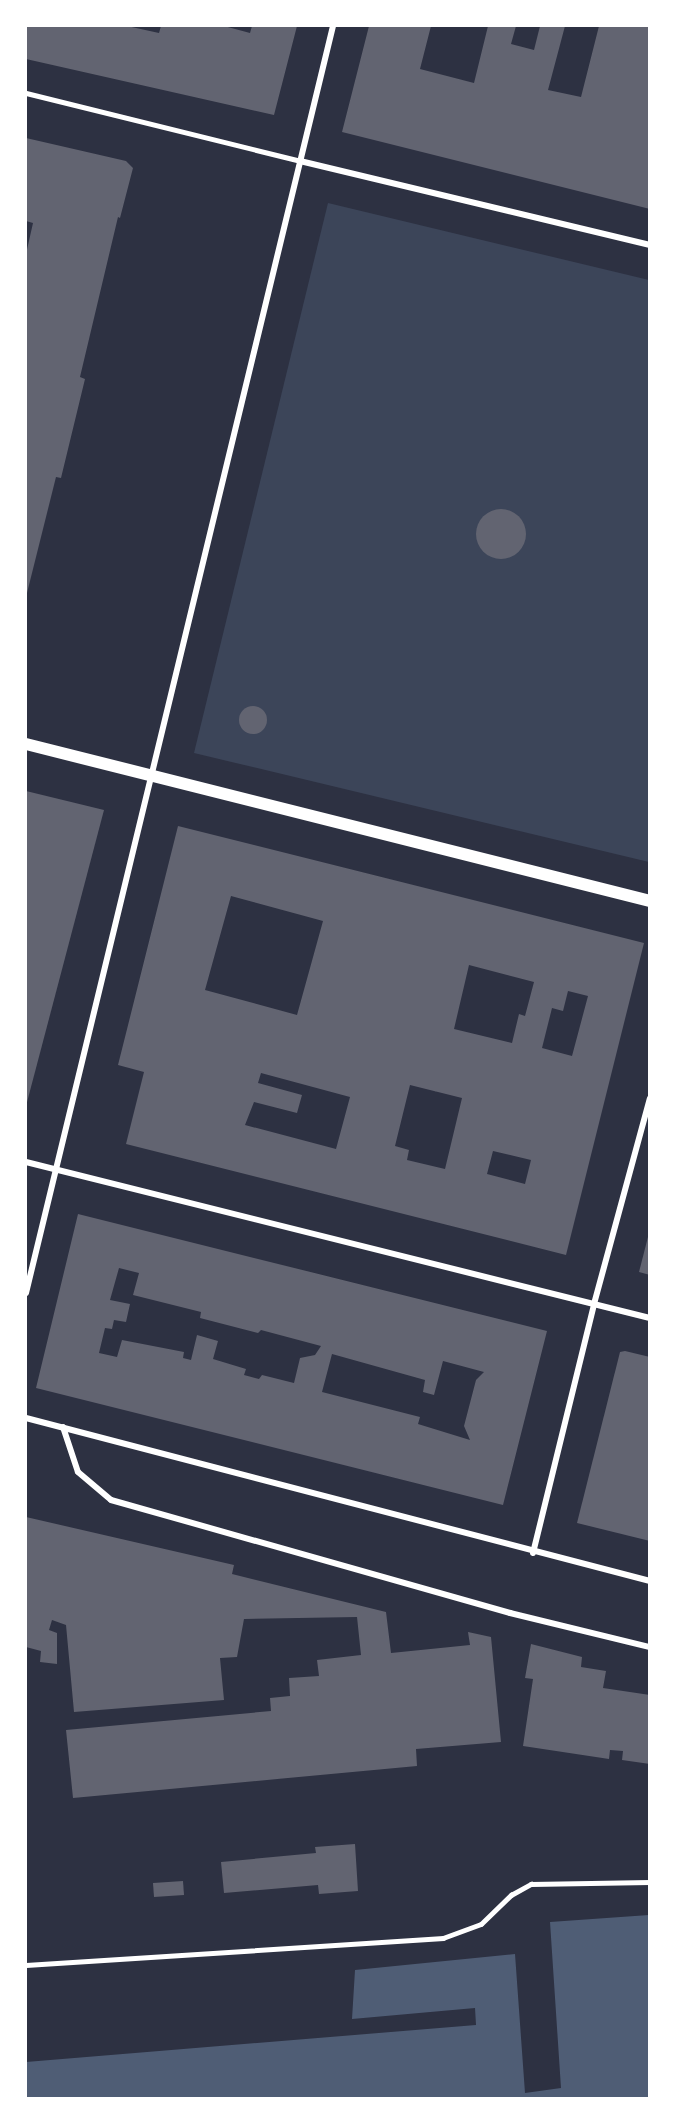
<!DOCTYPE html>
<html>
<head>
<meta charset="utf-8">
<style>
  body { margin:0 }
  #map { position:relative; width:675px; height:2124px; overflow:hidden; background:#2d3142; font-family:"PT Sans",sans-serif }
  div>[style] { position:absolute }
  .green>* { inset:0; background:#3c4559 }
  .water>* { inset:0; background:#4f5d75 }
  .building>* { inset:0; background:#626471 }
  .round { border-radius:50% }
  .service>* { height:4.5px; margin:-2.25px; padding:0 2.25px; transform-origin:2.25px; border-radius:2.25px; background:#fff }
  .pedestrian>* { height:5px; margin:-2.5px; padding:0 2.5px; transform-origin:2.5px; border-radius:2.5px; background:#fff }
  .minor>* { height:6px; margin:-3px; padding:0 3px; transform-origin:3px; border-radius:3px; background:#fff }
  .secondary>* { height:12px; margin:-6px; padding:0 6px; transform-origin:6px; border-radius:6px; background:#fff }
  span { translate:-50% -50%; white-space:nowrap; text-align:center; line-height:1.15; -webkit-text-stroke:6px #fff; paint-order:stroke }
  .frame { position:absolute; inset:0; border:27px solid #fff; pointer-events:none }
</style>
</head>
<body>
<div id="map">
  <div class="green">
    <i style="clip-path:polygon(328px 203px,649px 280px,649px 862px,194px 753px)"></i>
  </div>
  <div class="water">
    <i style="clip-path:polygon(649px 1915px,649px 2098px,26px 2098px,26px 2062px,476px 2025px,475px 2008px,352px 2019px,355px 1970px,515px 1954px,525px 2093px,561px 2088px,550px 1922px)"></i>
  </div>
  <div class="building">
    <i style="clip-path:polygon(26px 26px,127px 26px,159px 33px,161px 26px,224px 26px,250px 33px,252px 26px,297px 26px,274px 115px,26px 59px)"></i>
    <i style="clip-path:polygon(369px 26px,431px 26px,420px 69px,474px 83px,488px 26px,516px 26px,511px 44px,534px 50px,540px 26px,565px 26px,548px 90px,581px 97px,599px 26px,650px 26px,650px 209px,342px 132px)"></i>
    <i style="clip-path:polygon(26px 138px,126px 161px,133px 168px,120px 218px,118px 217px,80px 377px,85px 379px,61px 478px,56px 477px,26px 597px,26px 254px,33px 223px,26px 221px)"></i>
    <i class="round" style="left:476px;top:509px;width:50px;height:50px"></i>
    <i class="round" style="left:239px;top:706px;width:28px;height:28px"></i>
    <i style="clip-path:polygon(26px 791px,104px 810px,26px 1106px)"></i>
    <i style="clip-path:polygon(evenodd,178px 826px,644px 943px,566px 1255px,126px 1144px,144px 1072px,118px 1065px,178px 826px,231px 896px,323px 921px,297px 1015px,205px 990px,231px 896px,178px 826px,469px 965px,534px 982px,525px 1016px,519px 1014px,512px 1043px,454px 1029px,469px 965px,178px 826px,568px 991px,588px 996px,572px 1056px,542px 1048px,552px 1008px,563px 1011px,568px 991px,178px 826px,261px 1073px,350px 1097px,336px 1149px,245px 1125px,254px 1102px,297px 1113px,302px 1095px,258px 1083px,261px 1073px,178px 826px,410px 1085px,462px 1098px,445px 1169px,407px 1160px,409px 1150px,395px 1146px,410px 1085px,178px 826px,493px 1151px,531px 1160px,525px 1184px,487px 1174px,493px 1151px)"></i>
    <i style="clip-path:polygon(evenodd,78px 1214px,547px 1331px,503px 1505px,36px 1388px,78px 1214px,119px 1268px,139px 1273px,133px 1295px,201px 1312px,200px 1318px,258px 1333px,261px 1330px,321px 1346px,315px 1355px,300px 1358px,294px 1383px,262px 1375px,259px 1379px,244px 1375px,246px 1369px,213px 1359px,218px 1341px,197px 1335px,191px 1360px,183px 1358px,184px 1352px,122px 1340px,117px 1357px,99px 1353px,105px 1328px,112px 1329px,114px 1320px,126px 1322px,130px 1304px,110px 1300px,119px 1268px,78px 1214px,332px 1354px,425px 1380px,423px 1392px,434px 1395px,443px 1361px,484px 1372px,476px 1380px,464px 1426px,470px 1440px,418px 1424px,420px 1417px,322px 1392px,332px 1354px)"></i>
    <i style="clip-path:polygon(649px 1233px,650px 1233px,650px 1275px,639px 1272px)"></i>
    <i style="clip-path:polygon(625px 1351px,650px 1357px,650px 1541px,577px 1523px,620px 1352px)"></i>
    <i style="clip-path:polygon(26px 1517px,234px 1565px,232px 1574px,386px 1612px,391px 1653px,470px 1645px,468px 1632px,491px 1637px,501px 1742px,416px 1749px,417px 1766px,73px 1798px,66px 1730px,271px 1711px,270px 1698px,290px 1696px,289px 1678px,319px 1676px,317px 1660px,361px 1655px,357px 1617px,244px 1619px,237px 1657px,220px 1658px,224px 1700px,74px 1712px,66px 1625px,52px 1620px,49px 1630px,57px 1633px,57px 1664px,40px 1662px,41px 1651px,26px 1647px)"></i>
    <i style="clip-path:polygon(531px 1644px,582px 1657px,581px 1667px,606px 1671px,603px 1688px,650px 1695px,650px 1764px,622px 1760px,623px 1751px,610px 1750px,609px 1759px,523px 1746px,533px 1679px,525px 1678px)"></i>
    <i style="clip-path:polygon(355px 1844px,358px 1891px,319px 1894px,318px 1885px,224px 1893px,221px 1862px,316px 1853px,315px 1847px)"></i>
    <i style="clip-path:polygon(183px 1881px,184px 1895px,154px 1897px,153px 1883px)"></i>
  </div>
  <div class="service">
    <i style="left:26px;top:1965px;width:418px;rotate:-3.7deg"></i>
    <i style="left:443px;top:1938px;width:40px;rotate:-20.2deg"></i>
    <i style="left:481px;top:1924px;width:42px;rotate:-44deg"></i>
    <i style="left:511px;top:1895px;width:23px;rotate:-29deg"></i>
    <i style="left:531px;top:1884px;width:119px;rotate:-1deg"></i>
  </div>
  <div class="pedestrian">
    <i style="left:26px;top:93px;width:282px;rotate:13.9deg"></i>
  </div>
  <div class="minor">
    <i style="left:300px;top:161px;width:360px;rotate:13.5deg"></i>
    <i style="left:26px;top:1162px;width:643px;rotate:14.04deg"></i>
    <i style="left:26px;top:1293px;width:1304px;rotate:-76.38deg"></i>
    <i style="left:26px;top:1418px;width:645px;rotate:14.64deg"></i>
    <i style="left:63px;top:1427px;width:47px;rotate:71.6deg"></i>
    <i style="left:78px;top:1472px;width:43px;rotate:40.3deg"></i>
    <i style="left:111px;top:1500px;width:415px;rotate:15.8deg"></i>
    <i style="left:510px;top:1613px;width:144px;rotate:13.7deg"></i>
    <i style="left:533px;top:1553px;width:256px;rotate:-76.2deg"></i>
    <i style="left:594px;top:1304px;width:213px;rotate:-74.8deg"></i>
  </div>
  <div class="secondary">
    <i style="left:26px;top:744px;width:643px;rotate:14.12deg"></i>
  </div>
  <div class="frame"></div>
</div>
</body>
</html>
